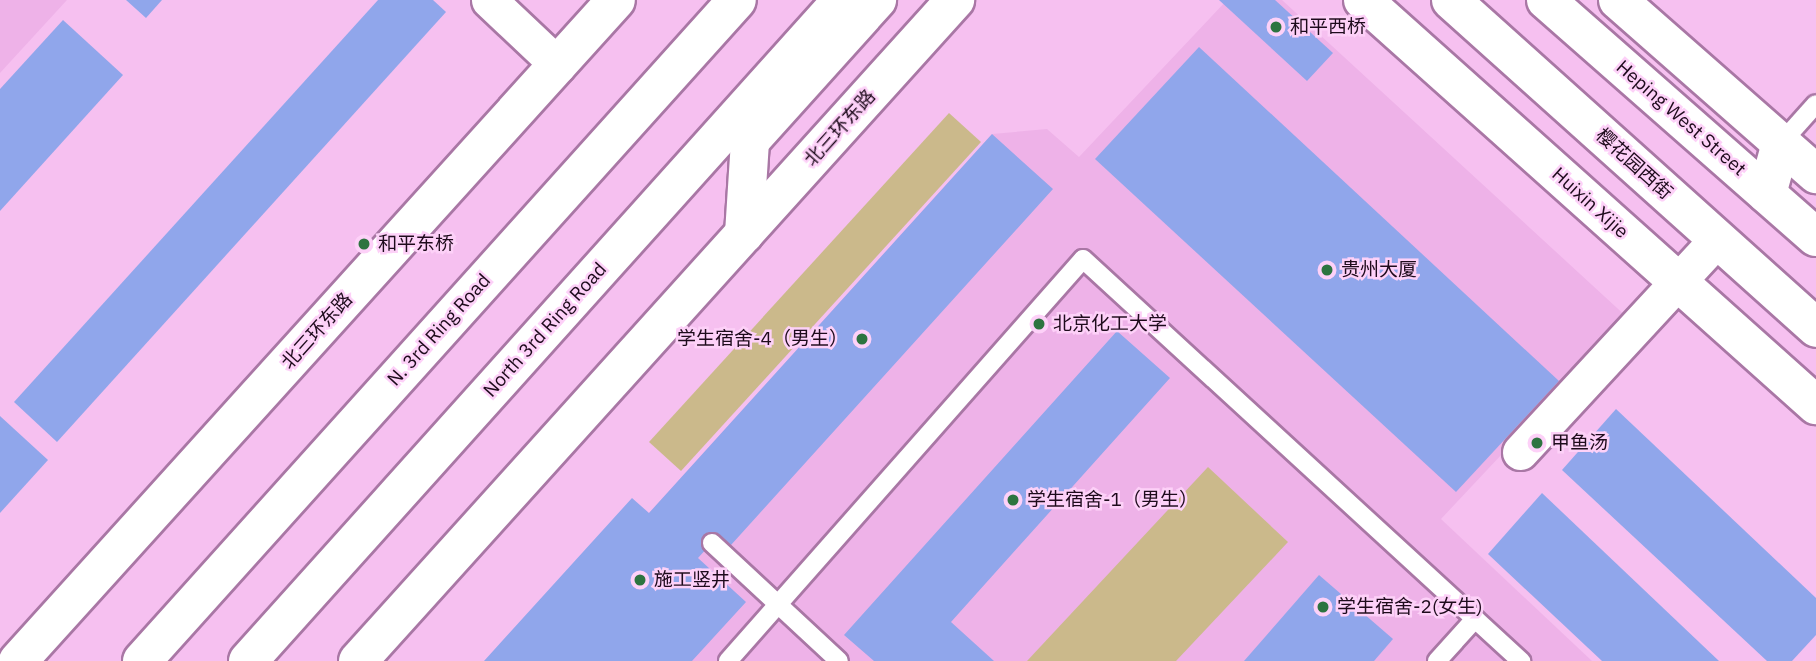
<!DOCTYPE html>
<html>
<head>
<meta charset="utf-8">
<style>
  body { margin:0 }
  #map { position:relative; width:1816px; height:661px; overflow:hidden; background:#f6c0f0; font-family:"IBM Plex Sans","Noto Sans SC",sans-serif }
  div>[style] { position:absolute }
  .built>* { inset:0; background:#eeb2e8 }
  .green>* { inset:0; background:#cbb98b }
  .building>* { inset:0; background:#90a6eb }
  .roads { filter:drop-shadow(2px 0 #a977a5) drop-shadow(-2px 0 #a977a5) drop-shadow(0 2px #a977a5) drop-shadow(0 -2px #a977a5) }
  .service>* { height:18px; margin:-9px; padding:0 9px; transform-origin:9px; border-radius:9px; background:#fff }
  .minor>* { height:35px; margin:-17.5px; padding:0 17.5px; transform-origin:17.5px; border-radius:17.5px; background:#fff }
  .tertiary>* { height:38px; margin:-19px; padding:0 19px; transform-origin:19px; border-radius:19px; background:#fff }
  .primary>* { height:38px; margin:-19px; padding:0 19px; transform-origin:19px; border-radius:19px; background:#fff }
  .trunk>* { height:38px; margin:-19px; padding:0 19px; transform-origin:19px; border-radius:19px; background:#fff }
  .dots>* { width:19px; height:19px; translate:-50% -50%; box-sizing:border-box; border:4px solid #fdd1f8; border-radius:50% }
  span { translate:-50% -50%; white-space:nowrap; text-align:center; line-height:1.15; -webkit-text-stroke:5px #fdd1f8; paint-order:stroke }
  .poi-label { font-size:19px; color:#1e0b1c }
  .left { translate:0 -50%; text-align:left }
  .right { translate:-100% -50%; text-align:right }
  .street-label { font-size:19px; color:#1e0b1c }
</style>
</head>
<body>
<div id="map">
  <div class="built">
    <i style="clip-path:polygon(0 0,67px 0,0 73px)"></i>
    <i style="clip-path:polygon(1227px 0,1282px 0,1629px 319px,1441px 519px,1592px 661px,692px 661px,649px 513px,992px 134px,1047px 129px,1079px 157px)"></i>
  </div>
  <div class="green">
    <i style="clip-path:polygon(949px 113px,981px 142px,681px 471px,649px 442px)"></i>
    <i style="clip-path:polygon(1208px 467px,1288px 542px,1176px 661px,1027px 661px)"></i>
  </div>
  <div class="building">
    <i style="clip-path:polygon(126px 0,162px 0,146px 18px)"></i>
    <i style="clip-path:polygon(378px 0,433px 0,446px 12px,57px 442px,14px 402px)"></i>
    <i style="clip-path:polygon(1219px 0,1275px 0,1333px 53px,1307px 81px)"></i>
    <i style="clip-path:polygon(63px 20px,123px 75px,0 211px,0 89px)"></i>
    <i style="clip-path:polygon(1199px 47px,1559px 381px,1456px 492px,1095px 159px)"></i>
    <i style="clip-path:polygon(992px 134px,1053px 189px,731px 545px,719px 535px,698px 558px,746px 602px,692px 661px,484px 661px,632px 498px,649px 513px)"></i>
    <i style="clip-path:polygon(1117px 331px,1170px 378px,951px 622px,994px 661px,874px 661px,844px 635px)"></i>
    <i style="clip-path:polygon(1616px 409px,1816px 598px,1816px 635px,1792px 661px,1767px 661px,1562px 470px)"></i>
    <i style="clip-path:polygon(0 416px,48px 460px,0 513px)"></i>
    <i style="clip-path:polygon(1542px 493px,1719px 661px,1602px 661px,1488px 554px)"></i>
    <i style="clip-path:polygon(1319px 575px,1393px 639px,1374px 661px,1244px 661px)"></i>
  </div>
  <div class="roads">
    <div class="service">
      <i style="left:1781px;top:143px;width:52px;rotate:-48.1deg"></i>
      <i style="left:712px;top:543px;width:173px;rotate:42.9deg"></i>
      <i style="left:728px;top:661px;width:536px;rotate:-48.55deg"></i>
      <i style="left:1083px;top:259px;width:595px;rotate:42.55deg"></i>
      <i style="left:1437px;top:661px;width:57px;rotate:-47.9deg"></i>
    </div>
    <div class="minor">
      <i style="left:489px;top:0;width:95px;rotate:43.3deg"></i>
      <i style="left:1520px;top:452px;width:290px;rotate:-47.2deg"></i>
    </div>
    <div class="tertiary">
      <i style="left:1363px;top:0;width:608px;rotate:41.8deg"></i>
      <i style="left:1618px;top:0;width:264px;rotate:41.3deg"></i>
      <i style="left:744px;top:234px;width:93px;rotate:-86.3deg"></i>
      <i style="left:750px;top:141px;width:190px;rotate:-48deg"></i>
      <i style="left:18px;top:661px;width:891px;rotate:-47.86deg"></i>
      <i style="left:358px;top:661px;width:891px;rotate:-47.91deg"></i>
    </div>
    <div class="primary">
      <i style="left:1451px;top:0;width:491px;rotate:41.9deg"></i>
      <i style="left:1546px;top:0;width:359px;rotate:41.3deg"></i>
      <i style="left:1767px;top:194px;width:53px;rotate:-74.6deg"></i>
    </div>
    <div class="trunk">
      <i style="left:142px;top:661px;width:889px;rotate:-48.01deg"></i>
      <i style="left:248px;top:661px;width:889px;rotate:-48.06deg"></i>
    </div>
  </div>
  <div class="dots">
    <i style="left:1276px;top:27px;background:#2d7440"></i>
    <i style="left:364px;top:244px;background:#2d7440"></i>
    <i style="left:1327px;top:270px;background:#2d7440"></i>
    <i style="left:1039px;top:324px;background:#2d7440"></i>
    <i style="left:862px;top:339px;background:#2d7440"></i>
    <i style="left:1537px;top:443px;background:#2d7440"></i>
    <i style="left:1013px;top:500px;background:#2d7440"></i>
    <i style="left:640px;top:580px;background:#2d7440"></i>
    <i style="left:1323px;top:607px;background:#2d7440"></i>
  </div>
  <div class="poi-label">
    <span class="left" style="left:1290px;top:27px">和平西桥</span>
    <span class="left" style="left:378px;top:244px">和平东桥</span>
    <span class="left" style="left:1341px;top:270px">贵州大厦</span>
    <span class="left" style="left:1053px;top:324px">北京化工大学</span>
    <span class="right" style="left:848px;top:339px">学生宿舍-4（男生）</span>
    <span class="left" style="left:1551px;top:443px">甲鱼汤</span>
    <span class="left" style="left:1027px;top:500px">学生宿舍-1（男生）</span>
    <span class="left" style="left:654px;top:580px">施工竖井</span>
    <span class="left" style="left:1337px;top:607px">学生宿舍-2(女生)</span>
  </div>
  <div class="street-label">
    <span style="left:1681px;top:118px;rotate:41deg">Heping West Street</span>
    <span style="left:840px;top:128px;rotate:-48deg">北三环东路</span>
    <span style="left:1634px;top:164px;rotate:42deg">樱花园西街</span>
    <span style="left:1590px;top:203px;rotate:42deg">Huixin Xijie</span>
    <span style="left:439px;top:330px;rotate:-48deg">N. 3rd Ring Road</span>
    <span style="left:545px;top:330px;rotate:-48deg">North 3rd Ring Road</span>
    <span style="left:317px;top:331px;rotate:-48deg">北三环东路</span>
  </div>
</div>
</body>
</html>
